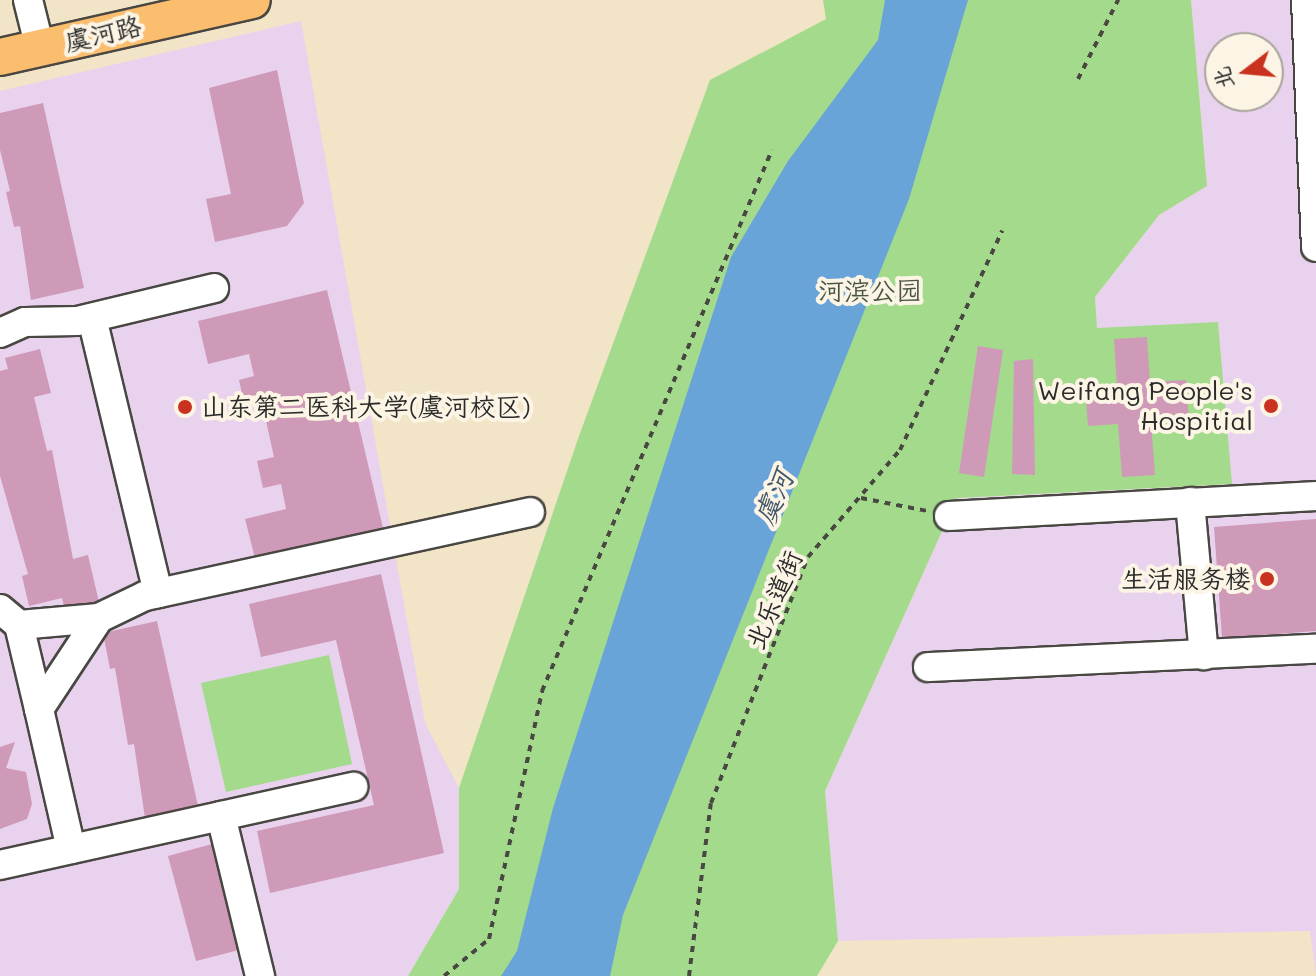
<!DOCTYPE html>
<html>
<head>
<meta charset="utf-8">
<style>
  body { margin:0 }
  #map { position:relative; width:1316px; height:976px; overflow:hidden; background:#f2e4c7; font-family:Mali,"LXGW WenKai TC",sans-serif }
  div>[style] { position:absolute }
  .built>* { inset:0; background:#e9d2ee }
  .green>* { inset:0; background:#a3da8c }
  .water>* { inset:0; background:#69a4d9 }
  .building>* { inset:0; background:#cf9ab8 }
  .path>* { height:4px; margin-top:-2px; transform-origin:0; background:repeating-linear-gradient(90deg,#494742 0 6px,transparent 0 12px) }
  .roads { filter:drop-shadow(2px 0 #494742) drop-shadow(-2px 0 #494742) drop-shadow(0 2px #494742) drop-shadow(0 -2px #494742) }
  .minor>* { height:28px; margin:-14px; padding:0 14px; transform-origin:14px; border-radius:14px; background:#fff }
  .major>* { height:36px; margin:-18px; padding:0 18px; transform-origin:18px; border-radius:18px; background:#fbbd6e }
  .dots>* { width:22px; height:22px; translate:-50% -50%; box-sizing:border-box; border:4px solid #fcf5e5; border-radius:50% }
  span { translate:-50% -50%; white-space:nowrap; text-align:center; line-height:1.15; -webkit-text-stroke:8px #fcf5e5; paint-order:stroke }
  .street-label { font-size:26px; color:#2b2b2b }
  .park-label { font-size:26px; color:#495743 }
  .poi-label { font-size:26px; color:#2b2b2b }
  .right { translate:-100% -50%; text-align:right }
  .left { translate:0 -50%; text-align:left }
  .water-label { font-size:28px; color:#415568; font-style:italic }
  .north { position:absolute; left:1204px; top:32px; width:80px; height:80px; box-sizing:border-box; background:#fcf5e5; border:2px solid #a8a49b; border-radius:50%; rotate:254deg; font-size:22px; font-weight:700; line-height:32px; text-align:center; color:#2b2b2b }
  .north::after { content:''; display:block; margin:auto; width:28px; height:36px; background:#c8321e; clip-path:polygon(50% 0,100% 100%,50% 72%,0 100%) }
</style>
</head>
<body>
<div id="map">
  <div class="built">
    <i style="clip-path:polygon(evenodd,1191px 0,1316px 0,1316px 976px,1310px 931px,838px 941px,825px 791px,957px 498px,1232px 484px,1097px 329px,1095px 297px,1159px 215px,1207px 186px,1191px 0,1220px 48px,1268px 48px,1268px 96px,1220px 96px,1220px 48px)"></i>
    <i style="clip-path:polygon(301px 21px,425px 723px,459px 788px,459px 889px,408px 976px,0 976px,0 91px)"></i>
  </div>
  <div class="green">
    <i style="clip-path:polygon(823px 0,1191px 0,1207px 186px,1159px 215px,1095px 297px,1097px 328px,1218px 322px,1232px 484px,957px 498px,825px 791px,838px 941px,817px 976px,408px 976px,459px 889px,459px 788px,579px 436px,710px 80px,826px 19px)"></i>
    <i style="clip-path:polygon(329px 655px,352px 764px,226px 792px,201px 683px)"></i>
  </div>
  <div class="water">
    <i style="clip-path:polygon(885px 0,968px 0,909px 199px,623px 915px,610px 976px,501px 976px,517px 951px,553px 808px,731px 257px,788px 161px,878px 40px)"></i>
  </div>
  <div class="building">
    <i style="clip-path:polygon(277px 70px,304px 203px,287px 226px,215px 242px,206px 199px,231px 194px,209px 88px)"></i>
    <i style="clip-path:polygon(43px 103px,84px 288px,31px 300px,20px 226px,14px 227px,6px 192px,10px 191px,0 150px,0 113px)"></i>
    <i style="clip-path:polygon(327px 290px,383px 528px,255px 558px,245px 519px,286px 509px,281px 484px,263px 488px,257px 461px,274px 457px,262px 403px,245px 407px,239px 380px,254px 376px,249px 354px,208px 364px,198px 321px)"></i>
    <i style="clip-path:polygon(1147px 337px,1150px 382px,1186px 380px,1189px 419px,1151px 421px,1155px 475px,1122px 477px,1118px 424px,1088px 426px,1085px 388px,1117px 386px,1114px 339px)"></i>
    <i style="clip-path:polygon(978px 346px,1003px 350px,984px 477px,959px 473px)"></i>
    <i style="clip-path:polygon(40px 349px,51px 393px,34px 397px,47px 451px,52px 450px,73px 559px,88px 555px,99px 602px,65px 611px,62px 598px,29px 606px,22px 576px,28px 574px,0 476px,0 371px,8px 369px,5px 358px)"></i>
    <i style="clip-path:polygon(1033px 359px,1035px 475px,1012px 474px,1014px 361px)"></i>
    <i style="clip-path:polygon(1316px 519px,1316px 631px,1222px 638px,1214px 527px)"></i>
    <i style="clip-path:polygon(381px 574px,444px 853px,270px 893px,257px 831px,374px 805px,336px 640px,261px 657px,249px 604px)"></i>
    <i style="clip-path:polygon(157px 621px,198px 806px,145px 818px,134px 744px,128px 745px,115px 668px,110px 669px,103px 633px)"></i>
    <i style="clip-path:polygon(15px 742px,6px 768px,26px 772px,32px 804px,27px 819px,0 829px,0 747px)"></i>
    <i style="clip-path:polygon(212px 844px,239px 950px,196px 961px,168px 856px)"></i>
  </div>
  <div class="path">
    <i style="left:1078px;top:79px;width:89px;rotate:-63.1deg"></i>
    <i style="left:861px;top:498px;width:67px;rotate:11.1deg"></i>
    <i style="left:444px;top:976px;width:58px;rotate:-39.4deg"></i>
    <i style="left:489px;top:939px;width:254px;rotate:-77.9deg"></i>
    <i style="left:542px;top:691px;width:588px;rotate:-66.97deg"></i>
    <i style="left:689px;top:976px;width:174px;rotate:-82.8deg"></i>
    <i style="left:711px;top:803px;width:264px;rotate:-68.5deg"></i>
    <i style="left:808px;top:557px;width:141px;rotate:-49.3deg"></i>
    <i style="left:900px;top:450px;width:242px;rotate:-65deg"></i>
  </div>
  <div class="roads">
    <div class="minor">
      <i style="left:28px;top:0;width:49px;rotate:76deg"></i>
      <i style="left:1306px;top:0;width:247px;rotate:87.7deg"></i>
      <i style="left:92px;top:318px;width:283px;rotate:76.5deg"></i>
      <i style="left:0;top:333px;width:27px;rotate:-24deg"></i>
      <i style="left:25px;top:322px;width:52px;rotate:-1.1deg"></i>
      <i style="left:77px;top:321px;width:141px;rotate:-13.5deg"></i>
      <i style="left:1190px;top:502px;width:154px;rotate:84.8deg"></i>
      <i style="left:949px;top:516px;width:368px;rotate:-3.1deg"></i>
      <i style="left:0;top:609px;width:25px;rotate:40deg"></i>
      <i style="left:19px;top:625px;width:80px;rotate:-5deg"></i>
      <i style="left:99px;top:618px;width:51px;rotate:-25.6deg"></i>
      <i style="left:145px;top:596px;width:394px;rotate:-12.3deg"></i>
      <i style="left:19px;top:625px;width:86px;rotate:76.6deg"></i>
      <i style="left:928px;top:667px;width:388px;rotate:-2.7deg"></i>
      <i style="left:221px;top:816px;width:165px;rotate:76.3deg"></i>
      <i style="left:71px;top:849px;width:144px;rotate:-102.9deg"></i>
      <i style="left:39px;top:709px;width:109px;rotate:-56.6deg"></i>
      <i style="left:0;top:865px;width:362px;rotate:-12.5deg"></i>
    </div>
    <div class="major">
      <i style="left:0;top:57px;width:258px;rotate:-12.7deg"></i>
    </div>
  </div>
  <div class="dots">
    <i style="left:1271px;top:406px;background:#c8321e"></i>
    <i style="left:185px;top:407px;background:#c8321e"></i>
    <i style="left:1267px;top:579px;background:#c8321e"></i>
  </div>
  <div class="street-label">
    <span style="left:103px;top:34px;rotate:-13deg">虞河路</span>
    <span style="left:774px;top:600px;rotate:-67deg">北乐道街</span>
  </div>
  <div class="park-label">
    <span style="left:870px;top:291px">河滨公园</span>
  </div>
  <div class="poi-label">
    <span class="right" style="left:1253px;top:406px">Weifang People's<br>Hospitial</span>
    <span class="left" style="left:201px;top:407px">山东第二医科大学(虞河校区)</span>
    <span class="right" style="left:1251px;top:579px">生活服务楼</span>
  </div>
  <div class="water-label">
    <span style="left:773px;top:497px;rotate:-67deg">虞河</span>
  </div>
  <div class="north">北</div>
</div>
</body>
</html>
